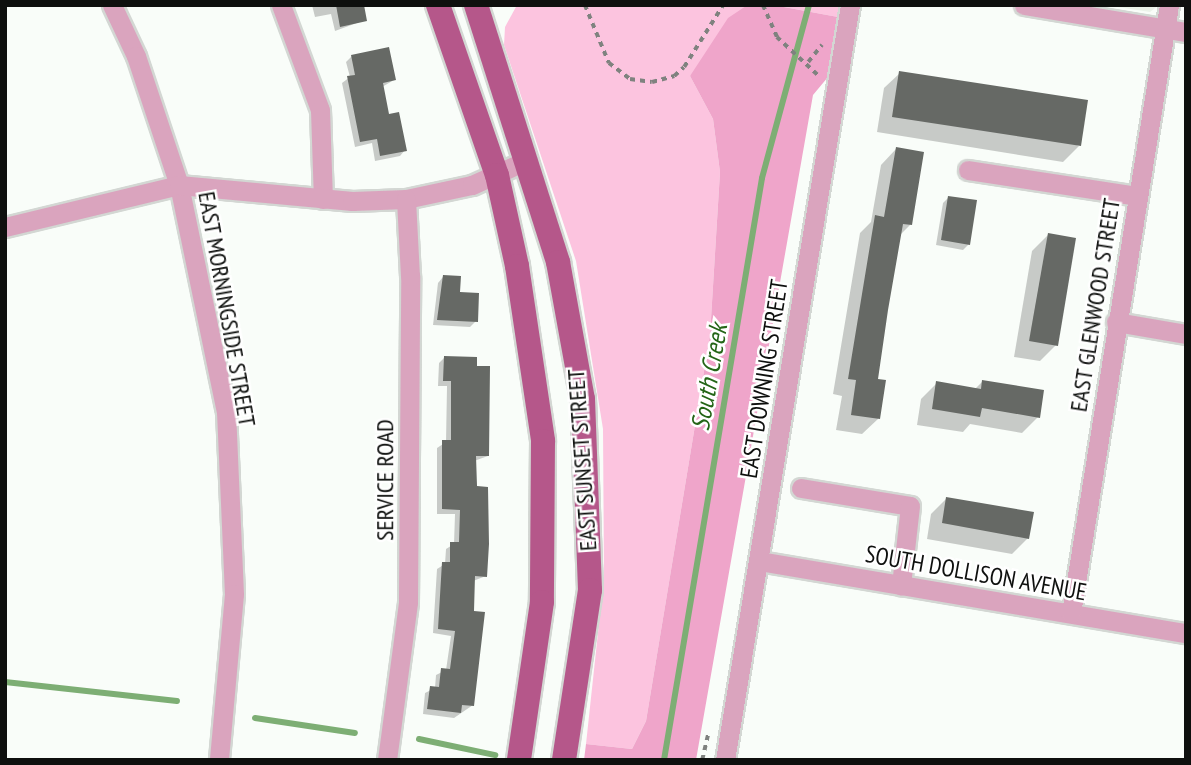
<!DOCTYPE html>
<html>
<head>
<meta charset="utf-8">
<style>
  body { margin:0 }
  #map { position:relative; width:1191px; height:765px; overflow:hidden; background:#f9fdf9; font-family:"PT Sans Narrow",sans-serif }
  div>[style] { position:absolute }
  .built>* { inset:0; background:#ebf3e9 }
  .green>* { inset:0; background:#fcc4df }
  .forest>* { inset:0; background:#efa5ca }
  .shadow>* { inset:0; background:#0003 }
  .stream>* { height:6px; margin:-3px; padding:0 3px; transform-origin:3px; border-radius:3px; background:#7dae74 }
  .building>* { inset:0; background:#666965 }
  .path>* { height:3.5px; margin-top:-1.75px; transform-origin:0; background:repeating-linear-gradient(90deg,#7f827f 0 5px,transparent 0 10px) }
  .roads { filter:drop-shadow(2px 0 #d3d7d3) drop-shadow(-2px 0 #d3d7d3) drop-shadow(0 2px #d3d7d3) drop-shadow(0 -2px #d3d7d3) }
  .minor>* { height:19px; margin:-9.5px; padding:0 9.5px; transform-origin:9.5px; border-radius:9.5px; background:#daa4be }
  .major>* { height:24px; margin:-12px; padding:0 12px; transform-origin:12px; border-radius:12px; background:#b5578a }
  span { translate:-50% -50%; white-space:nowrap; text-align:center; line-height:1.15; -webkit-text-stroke:5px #fff; paint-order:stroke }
  .street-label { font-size:24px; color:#0e100e }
  .water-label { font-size:26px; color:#246517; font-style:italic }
  .frame { position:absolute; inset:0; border:7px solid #0e100e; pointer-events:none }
</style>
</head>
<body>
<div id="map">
  <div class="built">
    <i style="clip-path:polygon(1105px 5px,1159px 5px,1150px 12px)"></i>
  </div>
  <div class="green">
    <i style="clip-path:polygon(517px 5px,840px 5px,838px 17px,773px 5px,690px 76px,713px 119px,720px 172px,710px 335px,646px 721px,632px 749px,586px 744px,604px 577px,603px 429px,576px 261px,504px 45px,505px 27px)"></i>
  </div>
  <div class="forest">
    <i style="clip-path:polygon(773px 5px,838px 17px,828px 77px,813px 95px,696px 760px,584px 760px,586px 744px,632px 749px,646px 721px,710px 335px,720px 172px,713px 119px,690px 76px,728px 18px,746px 6px)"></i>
  </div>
  <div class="shadow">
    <i style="clip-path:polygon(312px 5px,362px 5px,365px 20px,335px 31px,331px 14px,315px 17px)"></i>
    <i style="clip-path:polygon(352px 56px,394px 80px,382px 87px,387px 116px,405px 150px,400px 156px,375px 161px,372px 143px,355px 147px,342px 83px,350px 77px,346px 62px)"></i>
    <i style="clip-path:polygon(900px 73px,1079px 146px,1063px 162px,877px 132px,884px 88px)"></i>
    <i style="clip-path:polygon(896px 149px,910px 225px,899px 236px,876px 380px,878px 419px,862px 434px,836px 430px,842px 396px,833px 394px,860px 233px,871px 222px,881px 165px)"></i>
    <i style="clip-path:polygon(949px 197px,969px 244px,963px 250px,936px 245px,943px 203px)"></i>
    <i style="clip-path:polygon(1048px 235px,1056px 345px,1040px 361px,1014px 357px,1032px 251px)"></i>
    <i style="clip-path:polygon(443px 277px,476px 321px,470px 327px,433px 325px,438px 283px)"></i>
    <i style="clip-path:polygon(444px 358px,488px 456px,474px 461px,486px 576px,473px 581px,473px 705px,454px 718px,423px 714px,425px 693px,435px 688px,436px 675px,446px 670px,451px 636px,433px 633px,437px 569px,445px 564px,446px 549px,454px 544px,455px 514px,437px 514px,437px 448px,446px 442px,447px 386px,438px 386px,439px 363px)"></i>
    <i style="clip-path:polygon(983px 381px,1038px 417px,1022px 433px,970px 424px,963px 432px,917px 425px,921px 399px,937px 383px,975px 389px)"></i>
    <i style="clip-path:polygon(947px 498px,1028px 538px,1012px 554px,927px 539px,931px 514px)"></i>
  </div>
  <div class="stream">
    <i style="left:5px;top:682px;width:173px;rotate:6.3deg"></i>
    <i style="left:255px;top:718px;width:101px;rotate:8.5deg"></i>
    <i style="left:419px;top:739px;width:78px;rotate:11.9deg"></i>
    <i style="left:664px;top:760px;width:590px;rotate:-80.44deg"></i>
    <i style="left:762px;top:178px;width:179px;rotate:-74.8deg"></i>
  </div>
  <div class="building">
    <i style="clip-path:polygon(336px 5px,364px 5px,367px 21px,340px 27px)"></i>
    <i style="clip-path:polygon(389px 47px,396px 80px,383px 83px,389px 114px,399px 112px,407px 151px,380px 156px,377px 139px,360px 142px,347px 76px,355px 75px,351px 55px)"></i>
    <i style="clip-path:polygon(899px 71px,1088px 100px,1081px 146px,892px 117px)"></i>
    <i style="clip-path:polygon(896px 147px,924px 152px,912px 225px,903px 224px,888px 310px,878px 379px,886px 380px,880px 419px,851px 415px,856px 380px,848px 379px,875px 215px,884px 217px)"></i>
    <i style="clip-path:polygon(948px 196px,977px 200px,970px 245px,941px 240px)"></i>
    <i style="clip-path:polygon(1048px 233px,1076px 238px,1058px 346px,1029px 341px)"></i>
    <i style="clip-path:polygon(443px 275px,461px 276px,460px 292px,479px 293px,478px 322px,437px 320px)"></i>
    <i style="clip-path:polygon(444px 356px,477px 357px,477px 366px,490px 366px,489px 456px,476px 456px,477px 486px,488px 487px,489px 544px,487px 577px,475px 576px,474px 611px,485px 612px,474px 706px,462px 705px,461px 713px,427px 709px,430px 686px,439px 687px,441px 668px,450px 669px,455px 631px,438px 629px,442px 562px,450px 562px,450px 542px,459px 542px,460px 510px,442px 509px,442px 440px,451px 440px,451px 381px,443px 381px)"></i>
    <i style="clip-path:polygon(982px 380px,1044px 390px,1040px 418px,982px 408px,980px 417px,932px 409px,936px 381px,981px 389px)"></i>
    <i style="clip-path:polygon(946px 497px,1034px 512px,1029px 539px,942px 523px)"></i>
  </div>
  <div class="path">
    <i style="left:585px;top:5px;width:63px;rotate:67.5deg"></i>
    <i style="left:609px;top:63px;width:26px;rotate:37deg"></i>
    <i style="left:630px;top:79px;width:22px;rotate:8deg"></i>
    <i style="left:652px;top:82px;width:23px;rotate:-15deg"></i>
    <i style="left:674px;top:76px;width:13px;rotate:-42deg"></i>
    <i style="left:684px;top:67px;width:73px;rotate:-57.8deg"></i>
    <i style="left:763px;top:5px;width:35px;rotate:66deg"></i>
    <i style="left:777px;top:37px;width:57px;rotate:42.9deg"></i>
    <i style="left:808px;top:62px;width:22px;rotate:-51deg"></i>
    <i style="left:702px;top:760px;width:26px;rotate:-77deg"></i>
  </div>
  <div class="roads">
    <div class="minor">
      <i style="left:112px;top:5px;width:56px;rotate:64.8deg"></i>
      <i style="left:136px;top:56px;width:136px;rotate:71.6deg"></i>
      <i style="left:179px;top:185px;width:231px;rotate:78.3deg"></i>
      <i style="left:226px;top:411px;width:183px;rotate:87.5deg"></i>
      <i style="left:234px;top:594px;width:167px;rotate:95.2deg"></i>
      <i style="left:281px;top:5px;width:112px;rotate:69.6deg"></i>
      <i style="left:320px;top:110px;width:89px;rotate:88.1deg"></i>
      <i style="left:1024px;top:5px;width:164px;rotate:9.5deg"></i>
      <i style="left:968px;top:170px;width:171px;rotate:8.7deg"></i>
      <i style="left:5px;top:227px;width:179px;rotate:-13.6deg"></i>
      <i style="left:179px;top:185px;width:174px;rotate:5.3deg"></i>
      <i style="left:352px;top:201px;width:54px;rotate:-2.1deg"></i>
      <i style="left:406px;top:199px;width:67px;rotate:-12deg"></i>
      <i style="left:472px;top:185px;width:58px;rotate:-24.4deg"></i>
      <i style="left:1116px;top:322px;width:71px;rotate:9.7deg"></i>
      <i style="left:801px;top:488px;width:110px;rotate:9.4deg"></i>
      <i style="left:910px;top:506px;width:80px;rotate:96.5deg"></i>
      <i style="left:759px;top:561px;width:433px;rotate:9.6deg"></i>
      <i style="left:1071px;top:613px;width:616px;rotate:-80.84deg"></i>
      <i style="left:387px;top:760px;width:159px;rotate:-82.4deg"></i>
      <i style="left:408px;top:602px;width:326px;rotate:-89.6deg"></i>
      <i style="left:410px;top:276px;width:77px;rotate:-93deg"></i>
      <i style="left:725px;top:760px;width:765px;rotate:-80.6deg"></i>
    </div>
    <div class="major">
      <i style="left:438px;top:5px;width:180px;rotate:70.9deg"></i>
      <i style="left:497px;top:175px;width:93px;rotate:77.6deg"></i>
      <i style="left:517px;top:266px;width:177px;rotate:81.5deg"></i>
      <i style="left:543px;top:441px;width:161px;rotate:90.4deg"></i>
      <i style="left:542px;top:602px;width:160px;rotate:98.3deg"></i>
      <i style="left:476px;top:5px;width:270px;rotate:72.3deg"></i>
      <i style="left:558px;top:262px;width:139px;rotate:79.7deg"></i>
      <i style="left:583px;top:399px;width:191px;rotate:87.9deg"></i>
      <i style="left:590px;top:590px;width:172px;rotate:98.7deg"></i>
    </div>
  </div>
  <div class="street-label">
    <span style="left:1095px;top:305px;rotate:-81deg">EAST GLENWOOD STREET</span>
    <span style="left:227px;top:309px;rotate:80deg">EAST MORNINGSIDE STREET</span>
    <span style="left:764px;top:379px;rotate:-81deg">EAST DOWNING STREET</span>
    <span style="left:582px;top:460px;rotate:-94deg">EAST SUNSET STREET</span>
    <span style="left:385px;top:480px;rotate:-90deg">SERVICE ROAD</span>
    <span style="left:976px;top:573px;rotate:10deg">SOUTH DOLLISON AVENUE</span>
  </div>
  <div class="water-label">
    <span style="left:709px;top:377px;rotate:-80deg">South Creek</span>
  </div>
  <div class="frame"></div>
</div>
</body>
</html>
